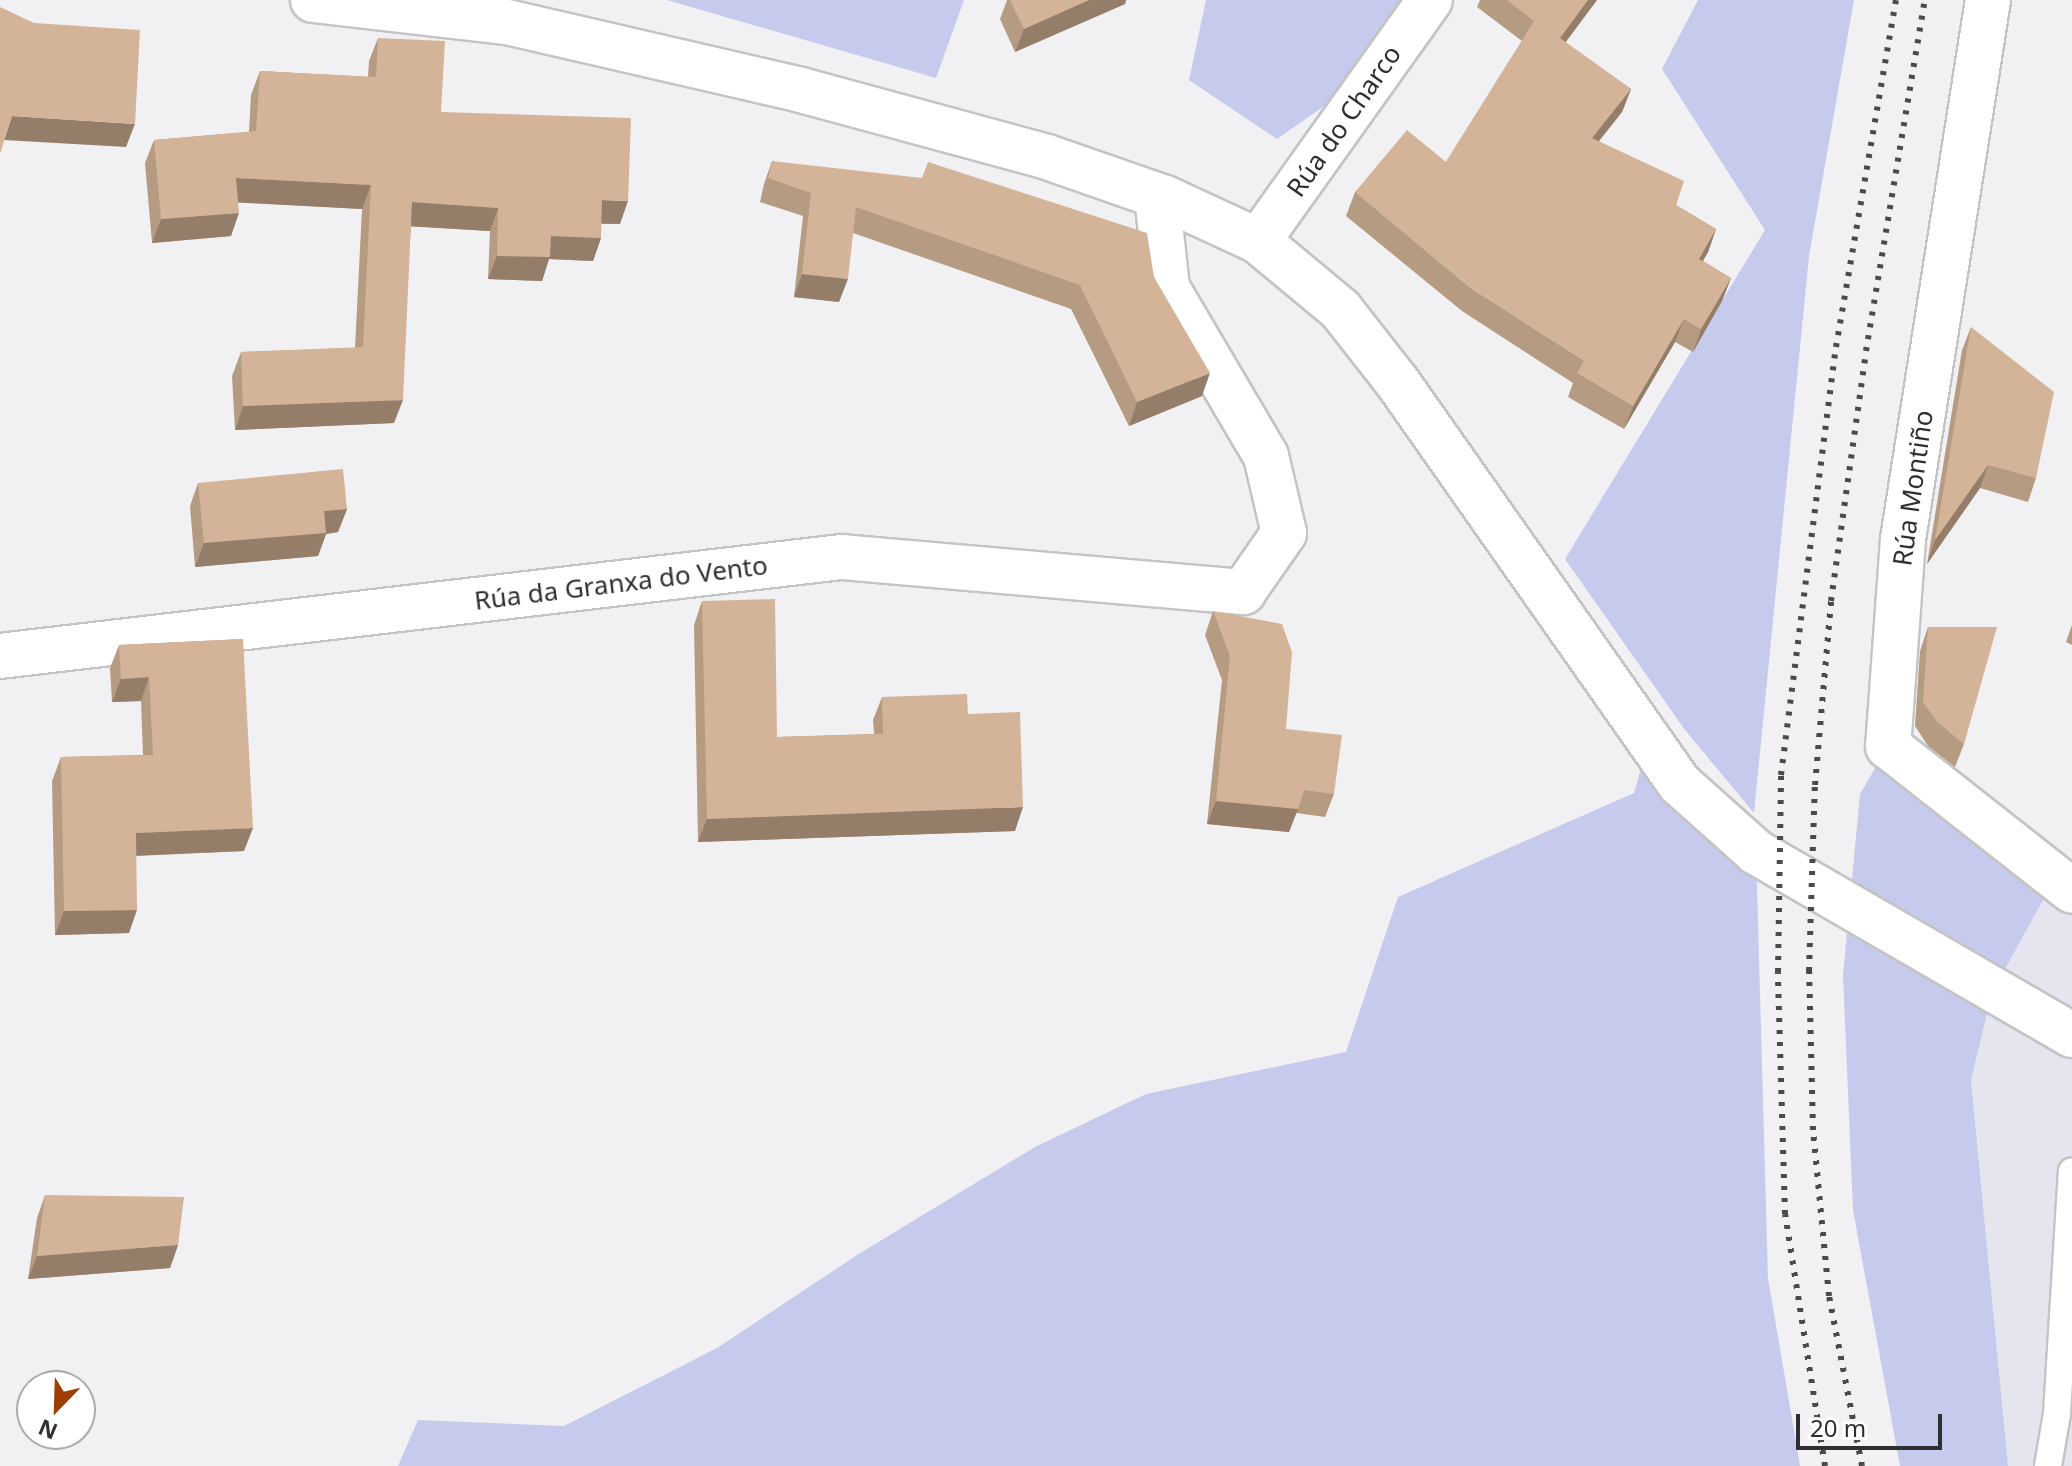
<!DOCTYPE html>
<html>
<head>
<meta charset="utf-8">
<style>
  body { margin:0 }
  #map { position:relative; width:2072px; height:1466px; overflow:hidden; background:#f1f1f3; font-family:"Noto Sans",sans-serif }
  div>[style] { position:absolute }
  .built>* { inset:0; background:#e4e5ee }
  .green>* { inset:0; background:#c6caed }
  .roads { filter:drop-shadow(2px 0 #c4c4c5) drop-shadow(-2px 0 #c4c4c5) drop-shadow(0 2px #c4c4c5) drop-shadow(0 -2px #c4c4c5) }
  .lane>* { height:26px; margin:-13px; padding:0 13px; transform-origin:13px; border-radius:13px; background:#fff }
  .street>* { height:44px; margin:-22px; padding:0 22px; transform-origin:22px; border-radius:22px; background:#fff }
  .secondary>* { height:44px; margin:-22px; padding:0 22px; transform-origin:22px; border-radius:22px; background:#fff }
  .rail>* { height:6px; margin-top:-3px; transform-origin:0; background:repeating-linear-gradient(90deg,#4a4a4b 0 4px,transparent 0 12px) }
  .wall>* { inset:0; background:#b69b83 }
  .shaded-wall>* { inset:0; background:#947e6a }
  .building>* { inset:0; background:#d4b498 }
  span { translate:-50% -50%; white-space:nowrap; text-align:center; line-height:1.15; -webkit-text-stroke:8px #fff; paint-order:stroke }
  .street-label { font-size:26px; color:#2f2f2f }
  .north { position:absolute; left:16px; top:1370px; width:80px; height:80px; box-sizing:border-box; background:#fff; border:2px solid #acacac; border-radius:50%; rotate:203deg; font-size:22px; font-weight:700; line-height:32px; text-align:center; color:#2f2f2f }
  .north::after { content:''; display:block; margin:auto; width:28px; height:36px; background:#9f3c00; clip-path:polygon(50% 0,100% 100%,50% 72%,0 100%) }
  .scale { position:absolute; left:1796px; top:1414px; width:146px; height:36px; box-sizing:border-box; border:4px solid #2f2f2f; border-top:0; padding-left:10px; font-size:24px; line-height:28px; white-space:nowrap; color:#2f2f2f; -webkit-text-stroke:6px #fff; paint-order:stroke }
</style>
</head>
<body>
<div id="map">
  <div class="built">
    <i style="clip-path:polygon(2055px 878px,2072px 890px,2072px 1466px,2008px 1466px,1971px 1080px,1992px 993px)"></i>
  </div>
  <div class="green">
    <i style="clip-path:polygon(667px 0,964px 0,936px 78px)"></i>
    <i style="clip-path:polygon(1206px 0,1430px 0,1383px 65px,1277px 139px,1189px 80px)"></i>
    <i style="clip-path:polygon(1698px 0,1854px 0,1809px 256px,1754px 813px,1685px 730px,1565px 559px,1765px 230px,1662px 69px)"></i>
    <i style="clip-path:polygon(1649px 740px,1756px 852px,1768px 1278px,1800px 1466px,398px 1466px,418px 1420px,564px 1426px,717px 1348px,857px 1255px,1035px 1147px,1146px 1094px,1346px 1052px,1398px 897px,1634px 793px)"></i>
    <i style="clip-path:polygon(1888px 746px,2055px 878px,1992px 993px,1971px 1080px,2008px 1466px,1900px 1466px,1853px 1210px,1843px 975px,1860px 794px)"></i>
  </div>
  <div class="roads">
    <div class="lane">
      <i style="left:2048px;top:1466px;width:53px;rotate:-80.2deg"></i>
      <i style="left:2057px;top:1414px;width:243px;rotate:-86.5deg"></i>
    </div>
    <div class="street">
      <i style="left:1988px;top:0;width:546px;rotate:98.96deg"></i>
      <i style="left:1903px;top:539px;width:208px;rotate:94.1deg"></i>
      <i style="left:1888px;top:746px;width:234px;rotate:38.2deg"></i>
      <i style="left:1258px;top:241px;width:296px;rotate:-54.5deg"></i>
      <i style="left:0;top:656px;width:848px;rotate:-6.71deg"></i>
      <i style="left:842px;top:557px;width:403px;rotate:5deg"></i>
      <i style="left:1243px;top:592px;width:72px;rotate:-55.2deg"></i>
      <i style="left:1284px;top:533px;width:79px;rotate:-103.2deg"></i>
      <i style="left:1266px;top:456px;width:195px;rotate:-120.5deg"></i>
      <i style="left:1167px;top:288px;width:93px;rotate:-96.2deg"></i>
    </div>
    <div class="secondary">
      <i style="left:313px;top:0;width:195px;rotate:6.5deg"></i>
      <i style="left:507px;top:22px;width:302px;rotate:13deg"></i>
      <i style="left:801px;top:90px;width:255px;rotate:15.2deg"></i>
      <i style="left:1047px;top:157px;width:125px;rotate:19.2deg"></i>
      <i style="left:1165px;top:198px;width:102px;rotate:24.8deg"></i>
      <i style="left:1258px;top:241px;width:107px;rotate:39.7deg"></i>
      <i style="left:1340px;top:309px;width:94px;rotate:51.9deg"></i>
      <i style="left:1398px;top:383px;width:490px;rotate:54.9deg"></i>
      <i style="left:1680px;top:784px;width:102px;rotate:41.8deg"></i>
      <i style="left:1756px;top:852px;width:365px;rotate:30.1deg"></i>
    </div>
  </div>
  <div class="rail">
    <i style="left:1825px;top:1466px;width:255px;rotate:-99deg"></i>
    <i style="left:1785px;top:1214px;width:242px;rotate:-91.7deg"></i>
    <i style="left:1778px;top:972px;width:197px;rotate:-89.1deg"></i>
    <i style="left:1781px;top:775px;width:432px;rotate:-82.7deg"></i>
    <i style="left:1836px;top:347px;width:352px;rotate:-80.2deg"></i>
    <i style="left:1862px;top:1466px;width:173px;rotate:-101deg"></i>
    <i style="left:1829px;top:1296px;width:167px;rotate:-95.5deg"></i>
    <i style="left:1813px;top:1130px;width:159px;rotate:-91.4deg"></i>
    <i style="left:1809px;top:971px;width:186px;rotate:-88.2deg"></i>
    <i style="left:1815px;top:785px;width:185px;rotate:-85deg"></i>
    <i style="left:1831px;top:601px;width:252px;rotate:-82deg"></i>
    <i style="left:1866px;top:351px;width:356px;rotate:-80.5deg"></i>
  </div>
  <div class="wall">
    <i style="clip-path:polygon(1007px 0,1126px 0,1125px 4px,1015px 52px,1000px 19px)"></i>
    <i style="clip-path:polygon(1480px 0,1597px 0,1565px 42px,1631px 89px,1622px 112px,1599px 141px,1676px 205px,1716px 229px,1708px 252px,1703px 261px,1731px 278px,1722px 301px,1693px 352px,1675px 342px,1624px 429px,1568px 397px,1573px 383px,1462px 311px,1346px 216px,1355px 192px,1446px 162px,1522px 41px,1477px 7px)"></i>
    <i style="clip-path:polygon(378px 38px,441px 112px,620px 224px,601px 224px,601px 238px,593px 261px,549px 259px,542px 281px,488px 279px,490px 231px,411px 226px,394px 423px,235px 430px,232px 376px,241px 352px,355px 348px,362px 209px,238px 202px,231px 236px,152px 243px,145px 163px,154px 140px,249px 132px,251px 95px,260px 71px,368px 77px,369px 61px)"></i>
    <i style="clip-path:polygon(772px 161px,1154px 277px,1202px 396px,1129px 426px,1071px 309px,853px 233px,839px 302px,794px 297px,803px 216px,760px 202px,764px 184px)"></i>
    <i style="clip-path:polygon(1971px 327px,2036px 478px,2028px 502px,1980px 488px,1927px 564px,1962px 350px)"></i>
    <i style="clip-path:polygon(198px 483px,347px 509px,338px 532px,326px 534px,318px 556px,195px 567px,190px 506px)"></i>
    <i style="clip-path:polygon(702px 601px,777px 737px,874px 734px,873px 720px,882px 697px,968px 714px,1015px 831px,698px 842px,694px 625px)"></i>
    <i style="clip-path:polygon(1213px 611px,1286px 729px,1334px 794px,1325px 817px,1296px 813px,1289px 832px,1207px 824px,1222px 680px,1205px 635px)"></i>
    <i style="clip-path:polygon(2072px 625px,2072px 645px,2066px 642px)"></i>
    <i style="clip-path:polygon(1928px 627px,1964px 744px,1955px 767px,1928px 746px,1915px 726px,1920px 651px)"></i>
    <i style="clip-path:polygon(243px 639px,244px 851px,136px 856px,129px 933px,55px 935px,52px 781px,61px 757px,143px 755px,141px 701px,112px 702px,110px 668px,119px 645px)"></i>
    <i style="clip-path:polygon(45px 1195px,178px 1245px,170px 1268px,28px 1279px,37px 1218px)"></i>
  </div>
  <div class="shaded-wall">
    <i style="clip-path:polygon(1089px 0,1126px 0,1125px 4px,1015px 52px,1024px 29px)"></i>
    <i style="clip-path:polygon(1588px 0,1597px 0,1551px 62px,1560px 38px)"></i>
    <i style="clip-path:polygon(1631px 89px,1622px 112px,1583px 161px,1592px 138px)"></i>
    <i style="clip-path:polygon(12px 116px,135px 124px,126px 147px,4px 140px)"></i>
    <i style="clip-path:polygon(236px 178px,371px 185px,362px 209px,228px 202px)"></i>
    <i style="clip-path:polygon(602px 200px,628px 201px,620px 224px,593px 223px)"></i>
    <i style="clip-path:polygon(412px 202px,498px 208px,490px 231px,404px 226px)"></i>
    <i style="clip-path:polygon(239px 213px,231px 236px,152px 243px,161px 219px)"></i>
    <i style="clip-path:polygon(1716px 229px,1708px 252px,1690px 283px,1699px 259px)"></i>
    <i style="clip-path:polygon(551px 236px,601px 238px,593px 261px,549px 259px,542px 281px,488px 279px,497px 256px)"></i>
    <i style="clip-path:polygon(802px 274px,848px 279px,839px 302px,794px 297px)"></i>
    <i style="clip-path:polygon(1731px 278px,1722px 301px,1693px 352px,1701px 329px)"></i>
    <i style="clip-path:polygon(1684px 319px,1675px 342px,1624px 429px,1633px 406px)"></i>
    <i style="clip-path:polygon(1210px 373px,1202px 396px,1129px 426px,1137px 402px)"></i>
    <i style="clip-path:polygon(403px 400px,394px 423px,235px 430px,243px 406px)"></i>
    <i style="clip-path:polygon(1988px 465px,1980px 488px,1927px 564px,1935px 540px)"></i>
    <i style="clip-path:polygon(347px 509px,338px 532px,326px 534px,318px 556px,195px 567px,204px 543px,324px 511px)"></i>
    <i style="clip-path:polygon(149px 677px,141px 701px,112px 702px,121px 679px)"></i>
    <i style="clip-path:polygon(1216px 801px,1298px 809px,1289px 832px,1207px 824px)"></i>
    <i style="clip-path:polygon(1023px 807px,1015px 831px,698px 842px,707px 819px)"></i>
    <i style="clip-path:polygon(253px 828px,244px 851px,127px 856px,136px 833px)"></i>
    <i style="clip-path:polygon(137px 910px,129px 933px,55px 935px,64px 911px)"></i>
    <i style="clip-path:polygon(178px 1245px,170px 1268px,28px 1279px,37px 1256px)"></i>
  </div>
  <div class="building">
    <i style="clip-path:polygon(1010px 0,1089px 0,1024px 29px)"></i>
    <i style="clip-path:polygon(1507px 0,1588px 0,1560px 38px,1631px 89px,1592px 138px,1684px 181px,1676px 205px,1716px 229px,1699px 259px,1731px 278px,1701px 329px,1684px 319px,1633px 406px,1577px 373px,1584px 361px,1470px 288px,1355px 192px,1407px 130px,1446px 162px,1534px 21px)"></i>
    <i style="clip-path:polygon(0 7px,34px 23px,140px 30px,135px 124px,12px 116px,0 154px)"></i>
    <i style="clip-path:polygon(378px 38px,445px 41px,441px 112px,631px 118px,628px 201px,602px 200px,601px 238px,551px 236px,550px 257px,497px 256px,498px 208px,412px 202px,403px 400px,243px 406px,241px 352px,363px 347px,371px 185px,236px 178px,239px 213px,161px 219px,154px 140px,256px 131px,260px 71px,376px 77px)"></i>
    <i style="clip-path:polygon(772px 161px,922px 178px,928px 162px,1147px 233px,1154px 277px,1210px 373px,1137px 402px,1080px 285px,856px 207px,848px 279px,802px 274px,811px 193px,768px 178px)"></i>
    <i style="clip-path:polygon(1971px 327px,2054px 392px,2036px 478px,1988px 465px,1935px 540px)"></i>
    <i style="clip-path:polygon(343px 469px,347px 509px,324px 511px,326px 533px,204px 543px,198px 483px)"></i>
    <i style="clip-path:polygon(775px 599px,777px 737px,883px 734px,882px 697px,967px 694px,968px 714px,1020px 712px,1023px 807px,707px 819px,702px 601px)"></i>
    <i style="clip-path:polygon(1213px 611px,1282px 624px,1292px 652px,1286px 729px,1342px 735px,1334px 794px,1304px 790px,1298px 809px,1216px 801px,1230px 656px)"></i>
    <i style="clip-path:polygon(1928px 627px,1997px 627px,1964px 744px,1937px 722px,1923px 702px)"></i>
    <i style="clip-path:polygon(243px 639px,253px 828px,136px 833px,137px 910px,64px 911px,61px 757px,153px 755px,149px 677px,121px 679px,119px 645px)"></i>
    <i style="clip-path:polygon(45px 1195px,184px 1197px,178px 1245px,37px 1256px)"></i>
  </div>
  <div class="street-label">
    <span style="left:1344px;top:121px;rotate:-55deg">Rúa do Charco</span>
    <span style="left:1913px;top:488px;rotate:-82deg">Rúa Montiño</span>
    <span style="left:621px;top:583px;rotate:-7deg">Rúa da Granxa do Vento</span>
  </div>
  <div class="north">N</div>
  <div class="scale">20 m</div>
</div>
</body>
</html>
